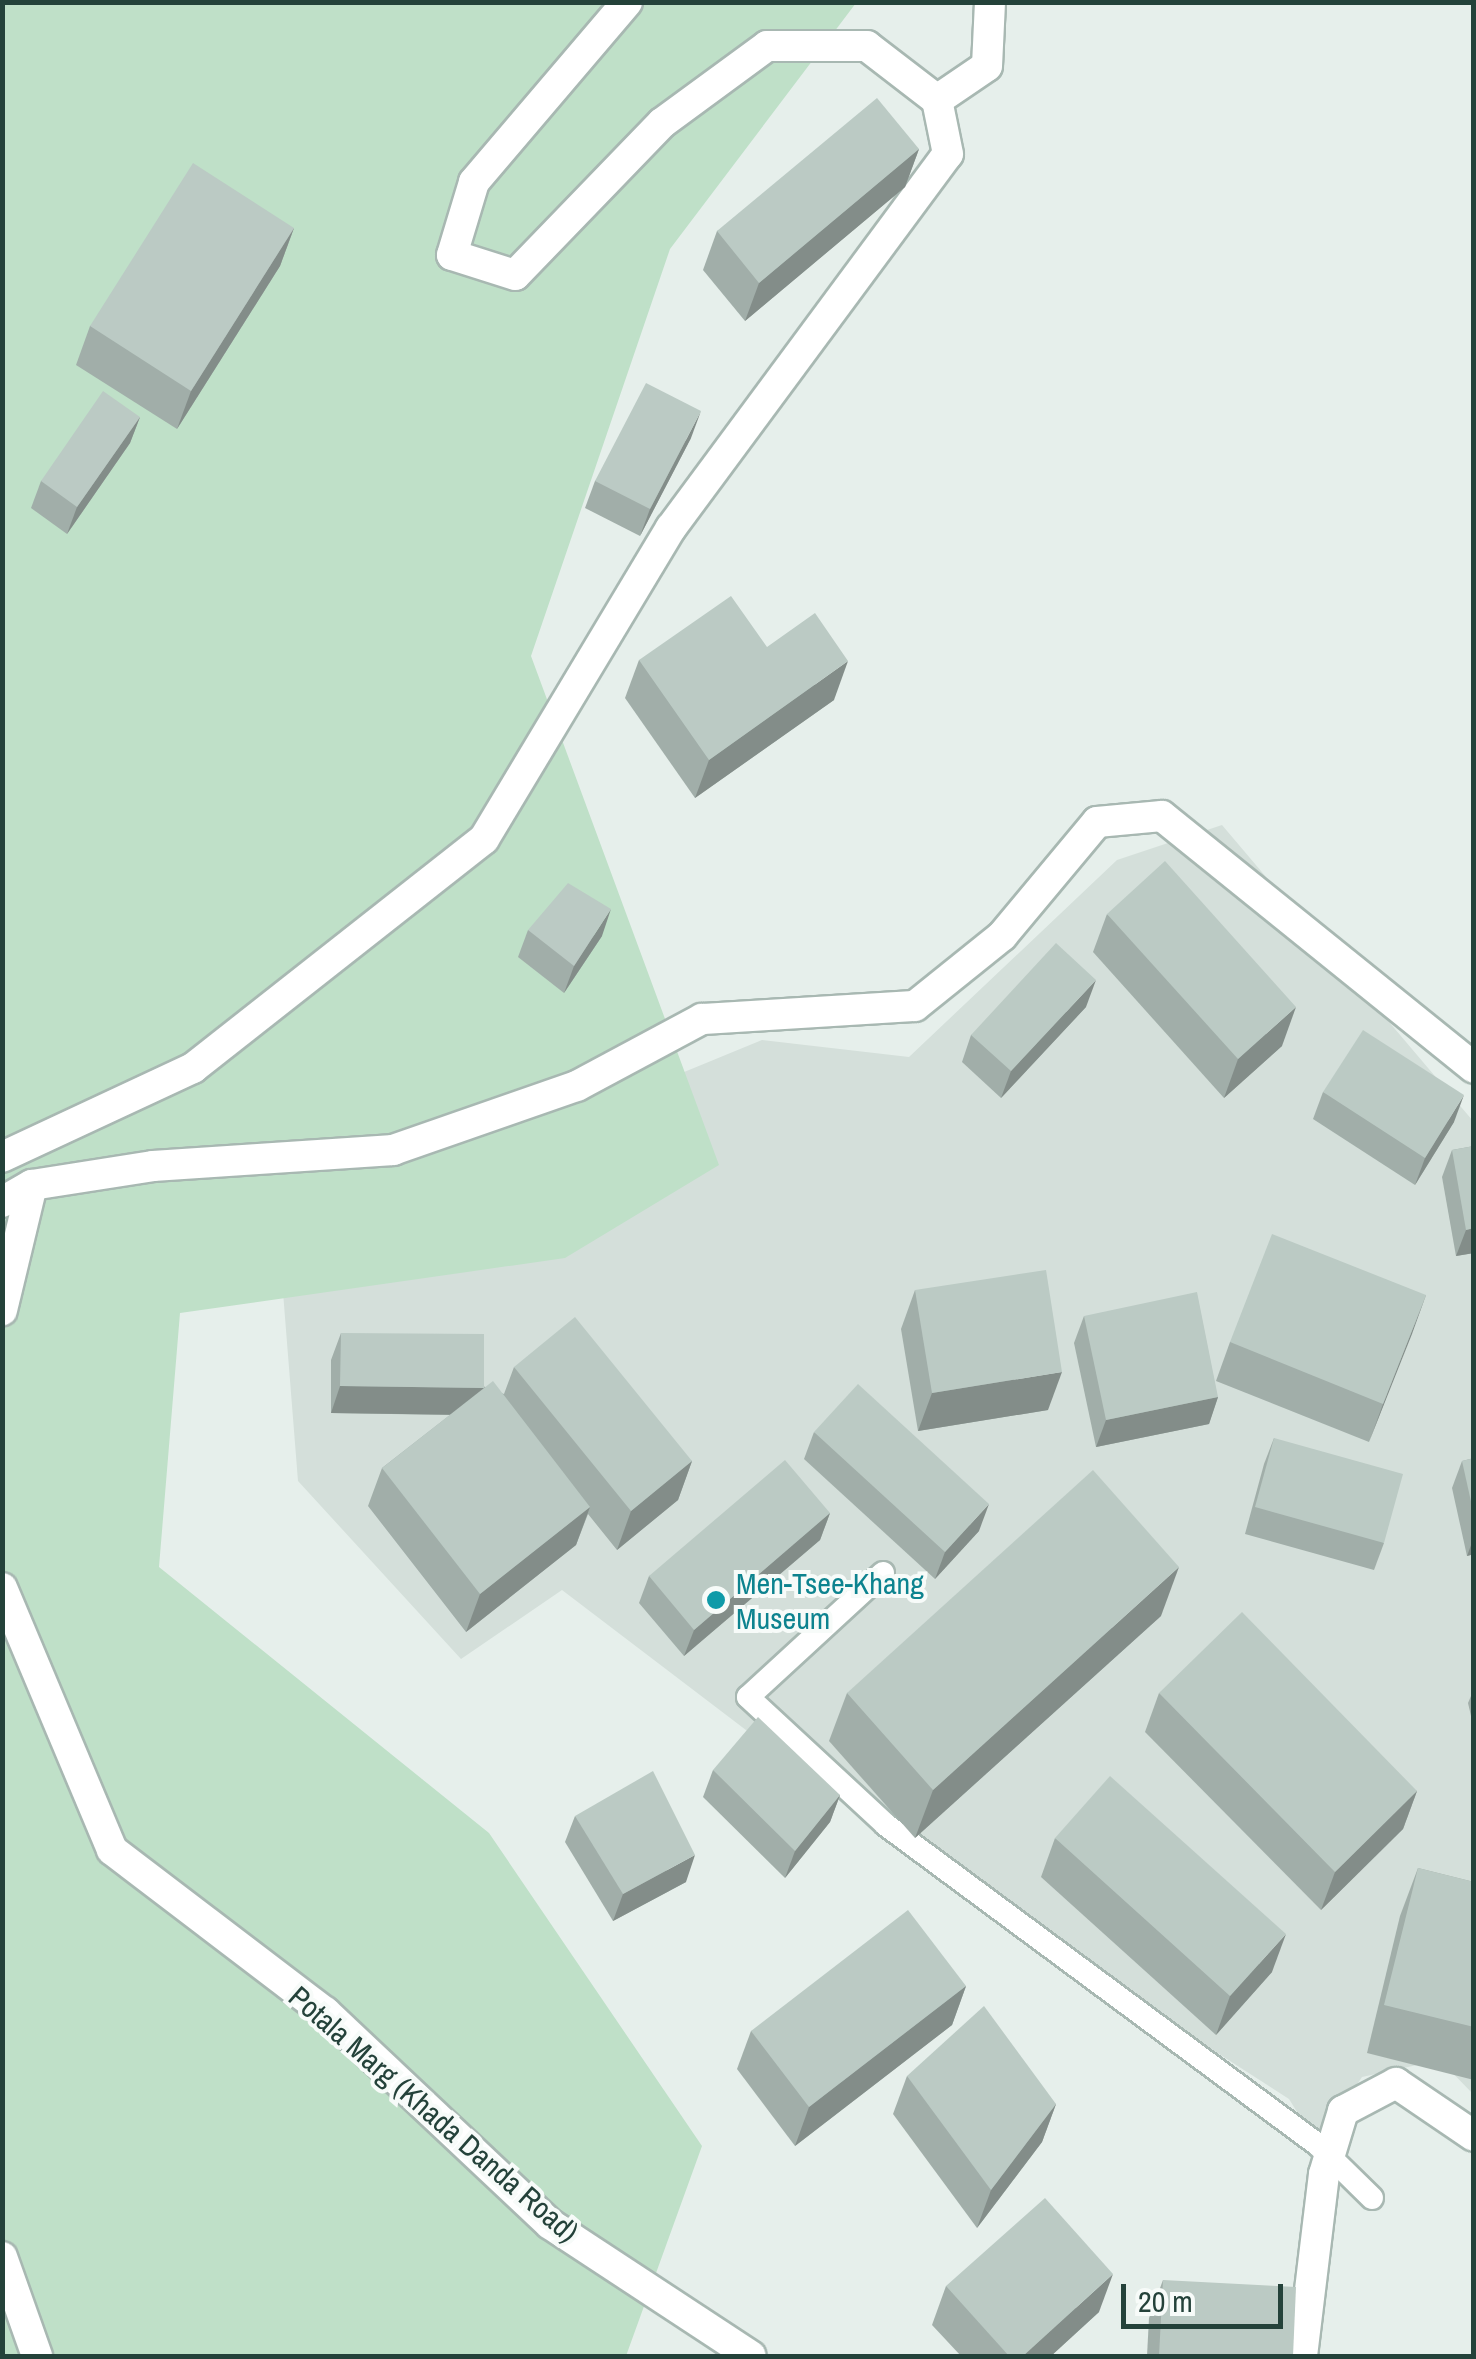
<!DOCTYPE html>
<html>
<head>
<meta charset="utf-8">
<style>
  body { margin:0 }
  #map { position:relative; width:1476px; height:2359px; overflow:hidden; background:#e6efeb; font-family:"Archivo Narrow",sans-serif }
  div>[style] { position:absolute }
  .built>* { inset:0; background:#d4dfda }
  .green>* { inset:0; background:#bfe0c8 }
  .roads { filter:drop-shadow(2px 0 #a8b8b2) drop-shadow(-2px 0 #a8b8b2) drop-shadow(0 2px #a8b8b2) drop-shadow(0 -2px #a8b8b2) }
  .service>* { height:22px; margin:-11px; padding:0 11px; transform-origin:11px; border-radius:11px; background:#fff }
  .minor>* { height:30px; margin:-15px; padding:0 15px; transform-origin:15px; border-radius:15px; background:#fff }
  .tertiary>* { height:30px; margin:-15px; padding:0 15px; transform-origin:15px; border-radius:15px; background:#fff }
  .wall>* { inset:0; background:#a1aea9 }
  .shaded-wall>* { inset:0; background:#838d89 }
  .building>* { inset:0; background:#bbcac4 }
  .dots>* { width:28px; height:28px; translate:-50% -50%; box-sizing:border-box; border:5px solid #f7fbf9; border-radius:50% }
  span { translate:-50% -50%; white-space:nowrap; text-align:center; line-height:1.15; -webkit-text-stroke:8px #f7fbf9; paint-order:stroke }
  .culture-label { font-size:30px; color:#0d838f }
  .left { translate:0 -50%; text-align:left }
  .street-label { font-size:30px; color:#24423a }
  .frame { position:absolute; inset:0; border:5px solid #24423a; pointer-events:none }
  .scale { position:absolute; left:1121px; top:2284px; width:162px; height:45px; box-sizing:border-box; border:5px solid #24423a; border-top:0; padding-left:12px; font-size:30px; line-height:35px; white-space:nowrap; color:#24423a; -webkit-text-stroke:8px #f7fbf9; paint-order:stroke }
</style>
</head>
<body>
<div id="map">
  <div class="built">
    <i style="clip-path:polygon(1222px 825px,1473px 1121px,1473px 2094px,1440px 2060px,1362px 2077px,1317px 2144px,1289px 2099px,913px 1857px,562px 1590px,461px 1659px,298px 1481px,276px 1204px,509px 1144px,762px 1040px,909px 1057px,1117px 860px)"></i>
  </div>
  <div class="green">
    <i style="clip-path:polygon(3px 3px,856px 3px,670px 249px,531px 656px,719px 1165px,565px 1258px,180px 1313px,159px 1567px,489px 1833px,702px 2146px,626px 2356px,3px 2356px)"></i>
  </div>
  <div class="roads">
    <div class="service">
      <i style="left:883px;top:1573px;width:183px;rotate:137.4deg"></i>
      <i style="left:748px;top:1697px;width:188px;rotate:42.8deg"></i>
      <i style="left:886px;top:1825px;width:536px;rotate:36.51deg"></i>
      <i style="left:1317px;top:2144px;width:77px;rotate:44.5deg"></i>
    </div>
    <div class="minor">
      <i style="left:937px;top:100px;width:60px;rotate:-34.2deg"></i>
      <i style="left:987px;top:66px;width:64px;rotate:-87.3deg"></i>
      <i style="left:32px;top:1185px;width:122px;rotate:-8.9deg"></i>
      <i style="left:153px;top:1166px;width:241px;rotate:-3.8deg"></i>
      <i style="left:393px;top:1150px;width:195px;rotate:-19.2deg"></i>
      <i style="left:577px;top:1086px;width:142px;rotate:-28.2deg"></i>
      <i style="left:702px;top:1019px;width:213px;rotate:-3.5deg"></i>
      <i style="left:915px;top:1006px;width:112px;rotate:-38.8deg"></i>
      <i style="left:1002px;top:936px;width:148px;rotate:-50.2deg"></i>
      <i style="left:1097px;top:822px;width:65px;rotate:-5.3deg"></i>
      <i style="left:1162px;top:816px;width:401px;rotate:38.9deg"></i>
    </div>
    <div class="tertiary">
      <i style="left:2px;top:1157px;width:211px;rotate:-25deg"></i>
      <i style="left:193px;top:1068px;width:370px;rotate:-38.2deg"></i>
      <i style="left:484px;top:839px;width:363px;rotate:-59deg"></i>
      <i style="left:671px;top:528px;width:465px;rotate:-53.5deg"></i>
      <i style="left:948px;top:154px;width:55px;rotate:-101.5deg"></i>
      <i style="left:937px;top:100px;width:88px;rotate:-142.4deg"></i>
      <i style="left:867px;top:46px;width:100px;rotate:180deg"></i>
      <i style="left:767px;top:46px;width:130px;rotate:143.7deg"></i>
      <i style="left:662px;top:123px;width:211px;rotate:134deg"></i>
      <i style="left:515px;top:275px;width:66px;rotate:-162.4deg"></i>
      <i style="left:452px;top:255px;width:76px;rotate:-73.2deg"></i>
      <i style="left:474px;top:182px;width:236px;rotate:-49.6deg"></i>
      <i style="left:2px;top:1202px;width:34px;rotate:-30deg"></i>
      <i style="left:32px;top:1185px;width:129px;rotate:103.5deg"></i>
      <i style="left:2px;top:1588px;width:284px;rotate:67.2deg"></i>
      <i style="left:112px;top:1850px;width:268px;rotate:37.3deg"></i>
      <i style="left:325px;top:2012px;width:309px;rotate:43.3deg"></i>
      <i style="left:550px;top:2224px;width:240px;rotate:33.3deg"></i>
      <i style="left:2px;top:2257px;width:105px;rotate:70.5deg"></i>
      <i style="left:1302px;top:2356px;width:183px;rotate:-83.1deg"></i>
      <i style="left:1324px;top:2174px;width:66px;rotate:-73.2deg"></i>
      <i style="left:1343px;top:2111px;width:60px;rotate:-27.8deg"></i>
      <i style="left:1396px;top:2083px;width:94px;rotate:34.2deg"></i>
    </div>
  </div>
  <div class="wall">
    <i style="clip-path:polygon(919px 149px,905px 187px,745px 321px,703px 270px,717px 231px)"></i>
    <i style="clip-path:polygon(294px 228px,280px 266px,177px 429px,76px 365px,90px 326px)"></i>
    <i style="clip-path:polygon(140px 417px,130px 443px,67px 534px,31px 508px,41px 481px)"></i>
    <i style="clip-path:polygon(691px 438px,640px 536px,585px 508px,595px 481px)"></i>
    <i style="clip-path:polygon(767px 647px,834px 700px,695px 798px,625px 698px,639px 660px)"></i>
    <i style="clip-path:polygon(1107px 914px,1282px 1046px,1224px 1098px,1093px 952px)"></i>
    <i style="clip-path:polygon(528px 930px,602px 936px,564px 993px,518px 957px)"></i>
    <i style="clip-path:polygon(1086px 1007px,1001px 1098px,962px 1062px,971px 1035px)"></i>
    <i style="clip-path:polygon(1323px 1092px,1454px 1122px,1415px 1185px,1313px 1119px)"></i>
    <i style="clip-path:polygon(1474px 1146px,1474px 1253px,1456px 1256px,1442px 1177px,1452px 1150px)"></i>
    <i style="clip-path:polygon(915px 1290px,1048px 1410px,918px 1431px,901px 1329px)"></i>
    <i style="clip-path:polygon(1426px 1295px,1369px 1442px,1216px 1381px,1230px 1342px)"></i>
    <i style="clip-path:polygon(1084px 1316px,1218px 1397px,1209px 1424px,1096px 1447px,1074px 1343px)"></i>
    <i style="clip-path:polygon(341px 1333px,504px 1394px,514px 1367px,692px 1461px,678px 1500px,617px 1550px,588px 1514px,576px 1545px,466px 1632px,368px 1506px,382px 1468px,450px 1415px,331px 1413px,331px 1360px)"></i>
    <i style="clip-path:polygon(814px 1432px,979px 1531px,935px 1579px,804px 1459px)"></i>
    <i style="clip-path:polygon(1274px 1438px,1384px 1543px,1374px 1570px,1245px 1534px,1264px 1464px)"></i>
    <i style="clip-path:polygon(1474px 1458px,1474px 1554px,1467px 1556px,1452px 1488px,1462px 1461px)"></i>
    <i style="clip-path:polygon(830px 1513px,820px 1540px,684px 1656px,639px 1603px,649px 1576px)"></i>
    <i style="clip-path:polygon(1161px 1616px,915px 1838px,829px 1741px,847px 1693px)"></i>
    <i style="clip-path:polygon(1474px 1689px,1474px 1729px,1468px 1703px)"></i>
    <i style="clip-path:polygon(1159px 1693px,1417px 1791px,1403px 1829px,1321px 1910px,1145px 1732px)"></i>
    <i style="clip-path:polygon(713px 1770px,840px 1795px,830px 1822px,785px 1878px,703px 1797px)"></i>
    <i style="clip-path:polygon(575px 1816px,686px 1882px,613px 1921px,565px 1842px)"></i>
    <i style="clip-path:polygon(1055px 1838px,1272px 1972px,1216px 2035px,1041px 1877px)"></i>
    <i style="clip-path:polygon(1418px 1868px,1474px 1882px,1474px 2080px,1367px 2053px,1400px 1916px)"></i>
    <i style="clip-path:polygon(966px 1986px,952px 2025px,795px 2146px,737px 2069px,751px 2031px)"></i>
    <i style="clip-path:polygon(907px 2076px,1056px 2104px,1042px 2142px,977px 2228px,893px 2114px)"></i>
    <i style="clip-path:polygon(1163px 2280px,1293px 2356px,1147px 2356px,1149px 2318px)"></i>
    <i style="clip-path:polygon(946px 2286px,1099px 2312px,1051px 2356px,961px 2356px,932px 2325px)"></i>
  </div>
  <div class="shaded-wall">
    <i style="clip-path:polygon(919px 149px,905px 187px,745px 321px,759px 283px)"></i>
    <i style="clip-path:polygon(294px 228px,280px 266px,177px 429px,191px 391px)"></i>
    <i style="clip-path:polygon(701px 411px,691px 438px,640px 536px,650px 509px)"></i>
    <i style="clip-path:polygon(140px 417px,130px 443px,67px 534px,77px 507px)"></i>
    <i style="clip-path:polygon(848px 661px,834px 700px,695px 798px,709px 760px)"></i>
    <i style="clip-path:polygon(611px 909px,602px 936px,564px 993px,574px 966px)"></i>
    <i style="clip-path:polygon(1096px 980px,1086px 1007px,1001px 1098px,1011px 1071px)"></i>
    <i style="clip-path:polygon(1296px 1007px,1282px 1046px,1224px 1098px,1238px 1059px)"></i>
    <i style="clip-path:polygon(1464px 1095px,1454px 1122px,1415px 1185px,1425px 1158px)"></i>
    <i style="clip-path:polygon(1474px 1228px,1474px 1253px,1456px 1256px,1466px 1230px)"></i>
    <i style="clip-path:polygon(1426px 1295px,1412px 1334px,1369px 1442px,1383px 1404px)"></i>
    <i style="clip-path:polygon(1062px 1372px,1048px 1410px,918px 1431px,932px 1393px)"></i>
    <i style="clip-path:polygon(340px 1386px,484px 1388px,474px 1415px,331px 1413px)"></i>
    <i style="clip-path:polygon(1218px 1397px,1209px 1424px,1096px 1447px,1106px 1420px)"></i>
    <i style="clip-path:polygon(692px 1461px,678px 1500px,617px 1550px,631px 1511px)"></i>
    <i style="clip-path:polygon(989px 1504px,979px 1531px,935px 1579px,945px 1552px)"></i>
    <i style="clip-path:polygon(590px 1507px,576px 1545px,466px 1632px,480px 1594px)"></i>
    <i style="clip-path:polygon(830px 1513px,820px 1540px,684px 1656px,694px 1630px)"></i>
    <i style="clip-path:polygon(1474px 1537px,1474px 1554px,1467px 1556px)"></i>
    <i style="clip-path:polygon(1179px 1567px,1161px 1616px,915px 1838px,933px 1790px)"></i>
    <i style="clip-path:polygon(1417px 1791px,1403px 1829px,1321px 1910px,1335px 1872px)"></i>
    <i style="clip-path:polygon(840px 1795px,830px 1822px,785px 1878px,795px 1851px)"></i>
    <i style="clip-path:polygon(695px 1855px,686px 1882px,613px 1921px,623px 1894px)"></i>
    <i style="clip-path:polygon(1286px 1934px,1272px 1972px,1216px 2035px,1230px 1996px)"></i>
    <i style="clip-path:polygon(966px 1986px,952px 2025px,795px 2146px,809px 2107px)"></i>
    <i style="clip-path:polygon(1056px 2104px,1042px 2142px,977px 2228px,991px 2190px)"></i>
    <i style="clip-path:polygon(1113px 2274px,1099px 2312px,1051px 2356px,1023px 2356px)"></i>
  </div>
  <div class="building">
    <i style="clip-path:polygon(877px 98px,919px 149px,759px 283px,717px 231px)"></i>
    <i style="clip-path:polygon(193px 163px,294px 228px,191px 391px,90px 326px)"></i>
    <i style="clip-path:polygon(646px 383px,701px 411px,650px 509px,595px 481px)"></i>
    <i style="clip-path:polygon(103px 391px,140px 417px,77px 507px,41px 481px)"></i>
    <i style="clip-path:polygon(731px 596px,767px 647px,815px 613px,848px 661px,709px 760px,639px 660px)"></i>
    <i style="clip-path:polygon(1165px 861px,1296px 1007px,1238px 1059px,1107px 914px)"></i>
    <i style="clip-path:polygon(568px 883px,611px 909px,574px 966px,528px 930px)"></i>
    <i style="clip-path:polygon(1056px 943px,1096px 980px,1011px 1071px,971px 1035px)"></i>
    <i style="clip-path:polygon(1363px 1030px,1464px 1095px,1425px 1158px,1323px 1092px)"></i>
    <i style="clip-path:polygon(1474px 1146px,1474px 1228px,1466px 1230px,1452px 1150px)"></i>
    <i style="clip-path:polygon(1272px 1234px,1426px 1295px,1383px 1404px,1230px 1342px)"></i>
    <i style="clip-path:polygon(1046px 1270px,1062px 1372px,932px 1393px,915px 1290px)"></i>
    <i style="clip-path:polygon(1197px 1292px,1218px 1397px,1106px 1420px,1084px 1316px)"></i>
    <i style="clip-path:polygon(575px 1317px,692px 1461px,631px 1511px,514px 1367px)"></i>
    <i style="clip-path:polygon(341px 1333px,484px 1334px,484px 1388px,340px 1386px)"></i>
    <i style="clip-path:polygon(493px 1381px,590px 1507px,480px 1594px,382px 1468px)"></i>
    <i style="clip-path:polygon(858px 1384px,989px 1504px,945px 1552px,814px 1432px)"></i>
    <i style="clip-path:polygon(1274px 1438px,1403px 1474px,1384px 1543px,1255px 1507px)"></i>
    <i style="clip-path:polygon(1474px 1458px,1474px 1515px,1462px 1461px)"></i>
    <i style="clip-path:polygon(785px 1460px,830px 1513px,694px 1630px,649px 1576px)"></i>
    <i style="clip-path:polygon(1093px 1470px,1179px 1567px,933px 1790px,847px 1693px)"></i>
    <i style="clip-path:polygon(1242px 1612px,1417px 1791px,1335px 1872px,1159px 1693px)"></i>
    <i style="clip-path:polygon(758px 1717px,840px 1795px,795px 1851px,713px 1770px)"></i>
    <i style="clip-path:polygon(653px 1771px,695px 1855px,623px 1894px,575px 1816px)"></i>
    <i style="clip-path:polygon(1110px 1776px,1286px 1934px,1230px 1996px,1055px 1838px)"></i>
    <i style="clip-path:polygon(1418px 1868px,1474px 1882px,1474px 2027px,1384px 2005px)"></i>
    <i style="clip-path:polygon(908px 1910px,966px 1986px,809px 2107px,751px 2031px)"></i>
    <i style="clip-path:polygon(984px 2006px,1056px 2104px,991px 2190px,907px 2076px)"></i>
    <i style="clip-path:polygon(1045px 2198px,1113px 2274px,1023px 2356px,1009px 2356px,946px 2286px)"></i>
    <i style="clip-path:polygon(1163px 2280px,1296px 2287px,1293px 2356px,1159px 2356px)"></i>
  </div>
  <div class="dots">
    <i style="left:716px;top:1600px;background:#0f9aa8"></i>
  </div>
  <div class="culture-label">
    <span class="left" style="left:736px;top:1600px">Men-Tsee-Khang<br>Museum</span>
  </div>
  <div class="street-label">
    <span style="left:434px;top:2114px;rotate:41deg">Potala Marg (Khada Danda Road)</span>
  </div>
  <div class="frame"></div>
  <div class="scale">20 m</div>
</div>
</body>
</html>
